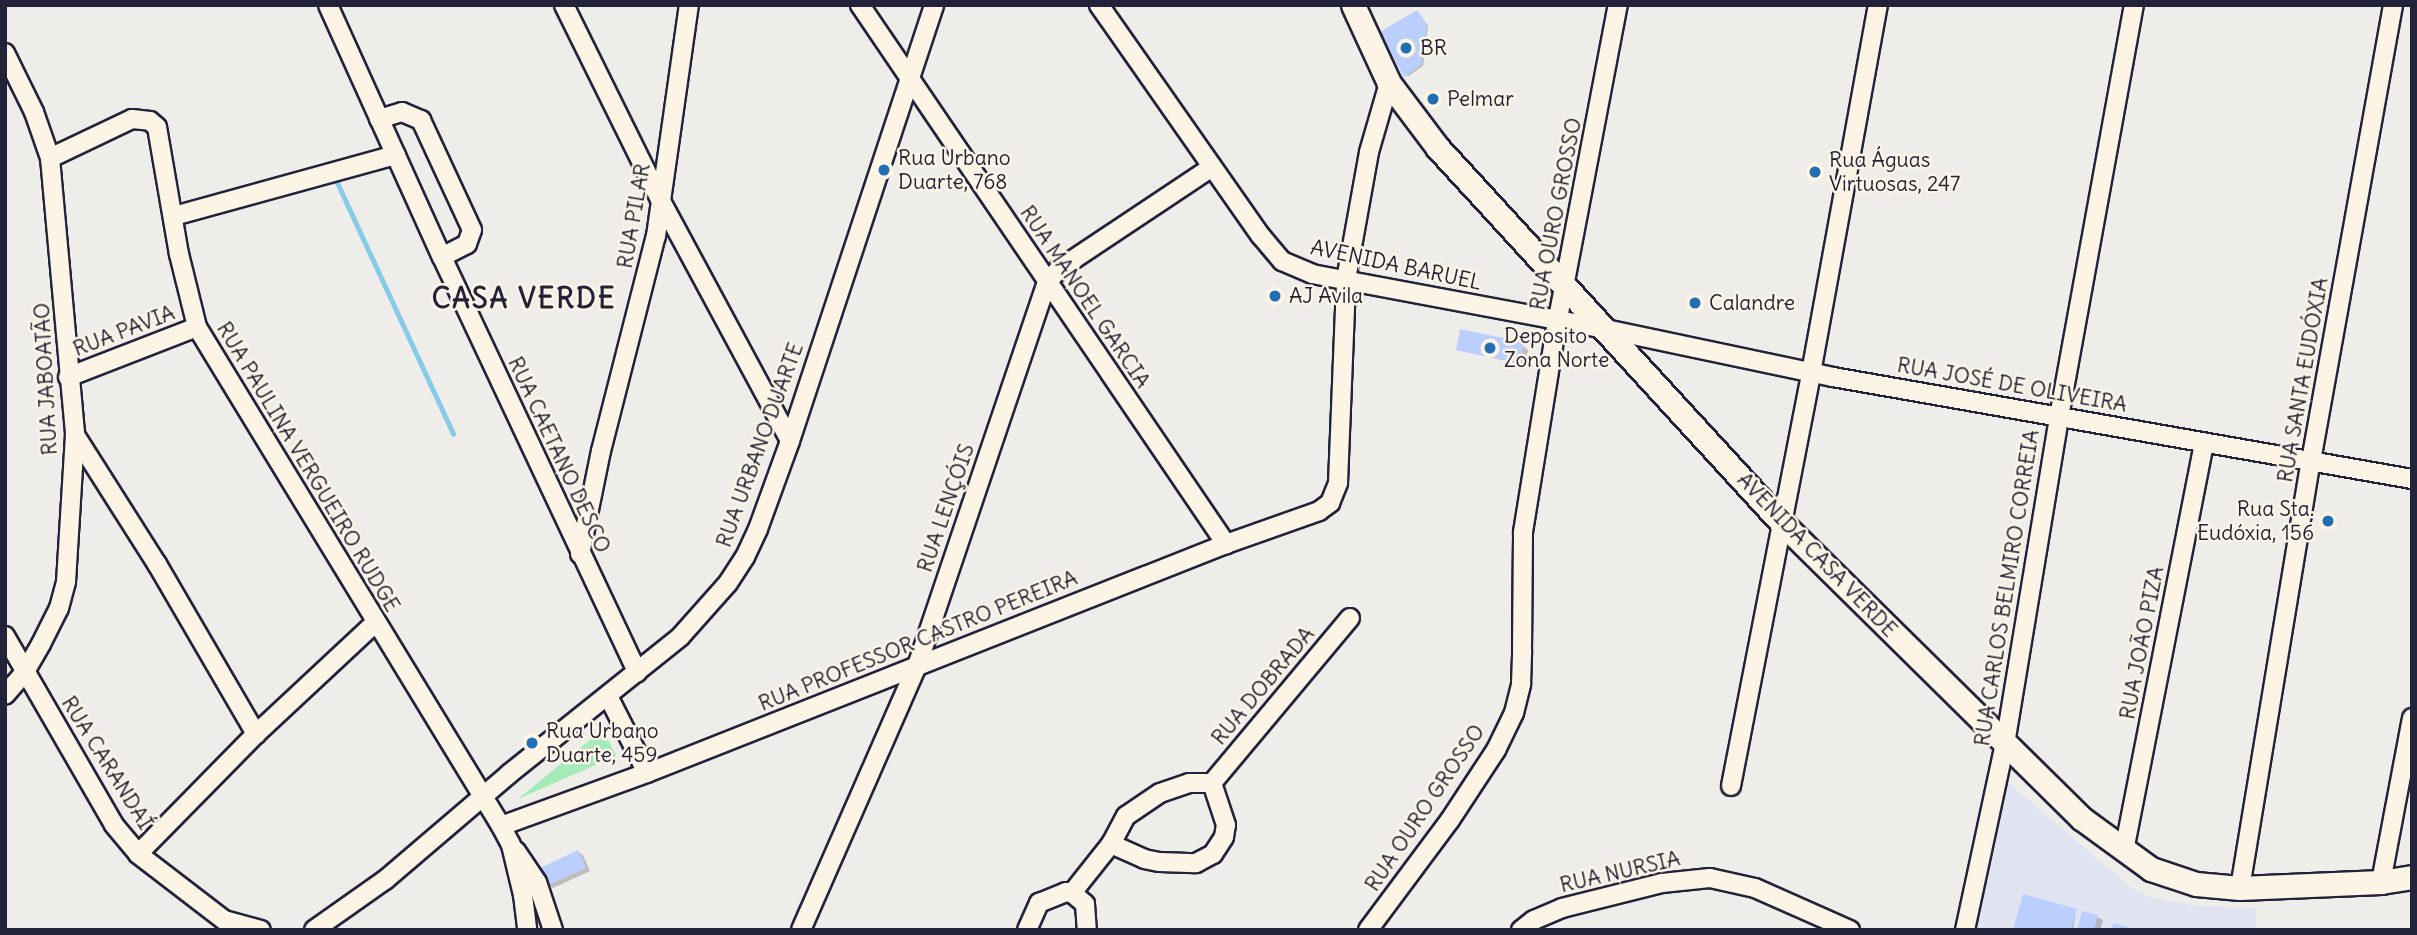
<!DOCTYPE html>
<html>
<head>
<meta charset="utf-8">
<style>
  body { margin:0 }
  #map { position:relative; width:2417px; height:935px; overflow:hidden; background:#efedea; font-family:Delius,sans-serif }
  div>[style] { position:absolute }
  .built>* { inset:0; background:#dfe4f0 }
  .green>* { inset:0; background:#a5ebb7 }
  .shadow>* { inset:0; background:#0003 }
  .stream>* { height:5px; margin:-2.5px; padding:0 2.5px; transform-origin:2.5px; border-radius:2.5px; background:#86cce8 }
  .building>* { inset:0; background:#bacffe }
  .roads { filter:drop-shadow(2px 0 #22223b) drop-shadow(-2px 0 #22223b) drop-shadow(0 2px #22223b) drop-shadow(0 -2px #22223b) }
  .minor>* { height:18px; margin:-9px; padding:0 9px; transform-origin:9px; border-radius:9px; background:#fcf5e5 }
  .major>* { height:23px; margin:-11.5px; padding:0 11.5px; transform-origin:11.5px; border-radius:11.5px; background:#fcf5e5 }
  .dots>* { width:19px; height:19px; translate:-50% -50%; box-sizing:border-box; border:4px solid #fcf5e5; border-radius:50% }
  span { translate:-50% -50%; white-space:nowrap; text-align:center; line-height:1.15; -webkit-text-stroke:5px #fcf5e5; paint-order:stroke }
  .poi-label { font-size:21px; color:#22223b }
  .left { translate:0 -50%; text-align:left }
  .right { translate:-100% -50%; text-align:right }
  .street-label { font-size:21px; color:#22223b }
  .district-label { font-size:28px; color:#22223b; font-weight:700; letter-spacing:2px }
  .frame { position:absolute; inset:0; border:7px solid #22223b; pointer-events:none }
</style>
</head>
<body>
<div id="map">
  <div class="built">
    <i style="clip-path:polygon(2010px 784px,2133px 889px,2153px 898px,2199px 906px,2256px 908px,2256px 930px,1976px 930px,2004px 786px)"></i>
  </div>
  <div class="green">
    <i style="clip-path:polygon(603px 729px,616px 756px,518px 799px,574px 753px)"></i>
  </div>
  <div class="shadow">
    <i style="clip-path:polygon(1419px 13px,1428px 26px,1423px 66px,1407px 77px)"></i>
    <i style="clip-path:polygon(1523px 346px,1528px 350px,1525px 365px,1458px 350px)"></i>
    <i style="clip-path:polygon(578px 852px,583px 855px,590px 871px,553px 888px,548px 885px,541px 870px)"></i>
    <i style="clip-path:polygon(2076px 911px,2073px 930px,2015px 930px)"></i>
    <i style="clip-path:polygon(2097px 917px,2103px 920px,2100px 930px,2079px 930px)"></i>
  </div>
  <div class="stream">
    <i style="left:334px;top:176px;width:284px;rotate:65.2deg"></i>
  </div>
  <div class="building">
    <i style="clip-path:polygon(1417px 10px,1427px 24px,1421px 65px,1404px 77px,1380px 32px)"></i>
    <i style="clip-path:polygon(1460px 329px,1518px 341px,1524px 346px,1520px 363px,1456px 350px)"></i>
    <i style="clip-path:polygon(578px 850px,586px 868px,546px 886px,538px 869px)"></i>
    <i style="clip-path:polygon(2023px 894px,2077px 909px,2071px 930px,2013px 930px)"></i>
    <i style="clip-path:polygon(2082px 911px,2098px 915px,2094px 930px,2077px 930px)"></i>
    <i style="clip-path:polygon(2113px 923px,2135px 929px,2135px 930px,2111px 930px)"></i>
  </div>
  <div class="roads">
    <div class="minor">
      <i style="left:328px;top:5px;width:277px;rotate:65.7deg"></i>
      <i style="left:442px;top:257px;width:459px;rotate:64.8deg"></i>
      <i style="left:564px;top:5px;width:219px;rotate:63.7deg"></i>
      <i style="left:661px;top:201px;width:272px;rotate:61.7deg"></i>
      <i style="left:860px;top:5px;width:652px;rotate:55.82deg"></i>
      <i style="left:1099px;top:5px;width:282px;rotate:55deg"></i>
      <i style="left:1261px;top:236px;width:33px;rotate:50deg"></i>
      <i style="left:1282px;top:261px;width:33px;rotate:23deg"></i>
      <i style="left:1312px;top:274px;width:298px;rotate:10.6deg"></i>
      <i style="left:1605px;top:329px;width:233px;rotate:11.9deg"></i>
      <i style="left:1833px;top:377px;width:588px;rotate:9.99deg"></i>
      <i style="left:5px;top:53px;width:66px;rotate:63.8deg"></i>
      <i style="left:34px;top:112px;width:49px;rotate:70.8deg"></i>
      <i style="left:50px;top:158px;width:278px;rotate:84.8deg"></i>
      <i style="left:75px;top:435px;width:147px;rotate:93.5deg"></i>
      <i style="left:66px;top:582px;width:27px;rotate:105deg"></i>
      <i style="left:59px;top:608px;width:40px;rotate:116.6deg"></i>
      <i style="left:41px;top:644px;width:32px;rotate:120deg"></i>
      <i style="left:25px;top:672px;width:30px;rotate:131deg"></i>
      <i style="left:379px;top:119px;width:24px;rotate:-17deg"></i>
      <i style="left:402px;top:112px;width:21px;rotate:23deg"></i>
      <i style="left:421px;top:120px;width:121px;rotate:65.1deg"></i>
      <i style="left:472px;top:230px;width:15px;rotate:110deg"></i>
      <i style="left:467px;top:244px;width:28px;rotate:153deg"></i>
      <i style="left:50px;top:158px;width:91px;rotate:-25.4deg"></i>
      <i style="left:132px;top:119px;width:18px;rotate:6deg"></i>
      <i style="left:150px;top:121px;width:9px;rotate:41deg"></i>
      <i style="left:157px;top:127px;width:129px;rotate:80.2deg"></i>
      <i style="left:179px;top:254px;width:75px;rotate:76.1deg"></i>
      <i style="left:197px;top:327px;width:584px;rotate:58.65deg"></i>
      <i style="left:501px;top:826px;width:21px;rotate:62deg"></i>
      <i style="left:511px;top:845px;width:51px;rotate:76.5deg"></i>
      <i style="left:523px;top:895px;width:35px;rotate:83deg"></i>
      <i style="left:174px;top:216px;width:230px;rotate:-15.4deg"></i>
      <i style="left:68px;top:377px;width:138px;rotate:-21.2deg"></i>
      <i style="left:75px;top:435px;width:153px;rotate:57.6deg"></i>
      <i style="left:157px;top:564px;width:197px;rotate:59.8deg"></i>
      <i style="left:580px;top:554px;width:105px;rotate:-78.5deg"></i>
      <i style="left:601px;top:451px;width:222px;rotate:-75.7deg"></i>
      <i style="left:656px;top:236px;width:233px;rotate:-81.9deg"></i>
      <i style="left:5px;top:636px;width:218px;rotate:60deg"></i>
      <i style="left:114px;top:825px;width:38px;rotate:50deg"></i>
      <i style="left:138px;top:854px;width:108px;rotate:37.5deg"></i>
      <i style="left:224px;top:920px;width:38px;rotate:15deg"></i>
      <i style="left:608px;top:696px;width:86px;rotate:63.1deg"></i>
      <i style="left:1212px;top:783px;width:215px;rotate:-50.1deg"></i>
      <i style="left:1731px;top:786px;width:421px;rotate:-79deg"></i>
      <i style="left:1811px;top:373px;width:374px;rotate:-79.7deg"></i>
      <i style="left:501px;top:826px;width:155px;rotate:-20deg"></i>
      <i style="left:647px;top:773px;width:623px;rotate:-21.58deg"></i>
      <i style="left:1226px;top:544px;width:99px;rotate:-19.5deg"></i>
      <i style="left:1319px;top:511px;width:14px;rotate:-36deg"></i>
      <i style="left:1330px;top:503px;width:22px;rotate:-68deg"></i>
      <i style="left:1338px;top:483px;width:203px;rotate:-87.7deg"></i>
      <i style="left:1346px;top:280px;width:130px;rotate:-79.8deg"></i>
      <i style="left:1369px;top:152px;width:72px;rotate:-73.8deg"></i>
      <i style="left:1111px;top:844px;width:36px;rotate:24deg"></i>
      <i style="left:1144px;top:859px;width:16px;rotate:11deg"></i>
      <i style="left:1160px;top:862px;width:36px;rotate:2deg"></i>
      <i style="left:1196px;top:863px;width:19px;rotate:-28deg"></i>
      <i style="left:1213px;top:854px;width:20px;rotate:-57deg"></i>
      <i style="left:1224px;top:837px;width:12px;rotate:-81deg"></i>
      <i style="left:1226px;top:825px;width:44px;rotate:-108.4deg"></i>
      <i style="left:516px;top:851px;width:37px;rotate:56deg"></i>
      <i style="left:537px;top:882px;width:51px;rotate:71.6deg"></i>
      <i style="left:2124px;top:851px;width:416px;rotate:-78.9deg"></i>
      <i style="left:138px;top:854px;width:168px;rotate:-45.5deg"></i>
      <i style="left:256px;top:734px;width:163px;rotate:-43deg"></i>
      <i style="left:2381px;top:882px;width:167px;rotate:-79.3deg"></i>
      <i style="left:2240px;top:888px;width:433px;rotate:-80.6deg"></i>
      <i style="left:2311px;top:461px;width:463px;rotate:-79.8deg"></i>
      <i style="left:1072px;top:893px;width:63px;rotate:-51.5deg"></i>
      <i style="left:1111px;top:844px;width:32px;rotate:-62deg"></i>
      <i style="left:1126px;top:816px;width:41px;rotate:-34.1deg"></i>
      <i style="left:1160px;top:793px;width:31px;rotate:-19deg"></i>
      <i style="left:1189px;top:783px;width:23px"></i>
      <i style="left:314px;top:930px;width:87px;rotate:-35.2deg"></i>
      <i style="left:385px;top:880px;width:163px;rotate:-40.5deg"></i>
      <i style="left:509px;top:774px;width:219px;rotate:-38.7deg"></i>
      <i style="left:680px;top:637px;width:72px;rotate:-48.4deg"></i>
      <i style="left:728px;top:583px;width:31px;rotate:-57deg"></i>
      <i style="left:745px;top:557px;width:31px;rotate:-65deg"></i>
      <i style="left:758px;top:529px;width:94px;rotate:-70deg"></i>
      <i style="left:790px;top:441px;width:459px;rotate:-71.7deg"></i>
      <i style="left:801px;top:930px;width:288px;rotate:-66.3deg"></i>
      <i style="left:917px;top:666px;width:405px;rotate:-71.3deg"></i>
      <i style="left:1047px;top:282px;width:18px;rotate:-47deg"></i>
      <i style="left:1059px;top:269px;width:184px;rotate:-33.7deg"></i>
      <i style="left:1027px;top:930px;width:30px;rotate:-66deg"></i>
      <i style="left:1039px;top:903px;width:29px;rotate:-22deg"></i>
      <i style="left:1066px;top:892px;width:6px;rotate:9deg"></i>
      <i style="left:1072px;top:893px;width:17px;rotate:40deg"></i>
      <i style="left:1085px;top:904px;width:26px;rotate:86deg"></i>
      <i style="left:1368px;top:930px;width:137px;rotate:-53.3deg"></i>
      <i style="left:1450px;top:820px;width:84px;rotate:-56.7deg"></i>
      <i style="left:1496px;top:750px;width:41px;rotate:-64.1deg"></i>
      <i style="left:1514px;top:713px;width:30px;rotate:-76deg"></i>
      <i style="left:1521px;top:684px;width:34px;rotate:-88deg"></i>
      <i style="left:1522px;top:650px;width:118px;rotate:-89.5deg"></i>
      <i style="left:1523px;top:532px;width:201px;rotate:-80.8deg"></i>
      <i style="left:1555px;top:334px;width:335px;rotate:-79.2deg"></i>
      <i style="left:1521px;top:930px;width:16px;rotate:-38deg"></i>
      <i style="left:1534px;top:920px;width:30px;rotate:-23deg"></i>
      <i style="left:1562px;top:908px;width:103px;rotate:-14deg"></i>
      <i style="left:1662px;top:883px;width:48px;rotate:-5.9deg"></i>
      <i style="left:1710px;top:878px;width:46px;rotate:12.5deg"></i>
      <i style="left:1755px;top:888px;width:104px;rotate:23.9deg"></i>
      <i style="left:1965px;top:930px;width:190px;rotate:-77.9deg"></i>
      <i style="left:2005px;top:744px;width:331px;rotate:-80.6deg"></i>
      <i style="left:2059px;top:417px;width:419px;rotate:-79.7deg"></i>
    </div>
    <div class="major">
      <i style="left:1353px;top:5px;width:86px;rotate:65.2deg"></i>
      <i style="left:1389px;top:83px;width:81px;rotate:53deg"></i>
      <i style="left:1438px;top:148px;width:509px;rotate:47.47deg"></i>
      <i style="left:1782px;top:523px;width:420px;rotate:44.6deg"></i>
      <i style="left:2081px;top:818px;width:87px;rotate:36.1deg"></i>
      <i style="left:2151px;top:869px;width:47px;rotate:18.4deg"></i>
      <i style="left:2196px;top:884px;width:44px;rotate:5.2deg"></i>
      <i style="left:2240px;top:888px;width:141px;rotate:-2.4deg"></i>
      <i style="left:2381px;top:882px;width:31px;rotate:-9deg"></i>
    </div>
  </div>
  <div class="dots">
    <i style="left:1406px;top:48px;background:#1f6fb2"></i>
    <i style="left:1433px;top:99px;background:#1f6fb2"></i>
    <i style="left:884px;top:170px;background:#1f6fb2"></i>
    <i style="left:1815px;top:172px;background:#1f6fb2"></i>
    <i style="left:1275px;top:296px;background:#1f6fb2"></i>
    <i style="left:1695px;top:303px;background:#1f6fb2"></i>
    <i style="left:1490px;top:348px;background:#1f6fb2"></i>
    <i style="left:2328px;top:521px;background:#1f6fb2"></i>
    <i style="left:532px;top:743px;background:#1f6fb2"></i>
  </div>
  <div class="poi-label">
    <span class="left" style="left:1420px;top:48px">BR</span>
    <span class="left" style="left:1447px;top:99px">Pelmar</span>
    <span class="left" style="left:898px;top:170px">Rua Urbano<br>Duarte, 768</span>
    <span class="left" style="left:1829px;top:172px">Rua Águas<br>Virtuosas, 247</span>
    <span class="left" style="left:1289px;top:296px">AJ Avila</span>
    <span class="left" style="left:1709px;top:303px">Calandre</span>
    <span class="left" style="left:1504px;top:348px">Deposito<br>Zona Norte</span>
    <span class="right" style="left:2314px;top:521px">Rua Sta.<br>Eudóxia, 156</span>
    <span class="left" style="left:546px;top:743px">Rua Urbano<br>Duarte, 459</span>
  </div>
  <div class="street-label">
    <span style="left:1556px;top:214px;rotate:-79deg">RUA OURO GROSSO</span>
    <span style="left:634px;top:216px;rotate:-80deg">RUA PILAR</span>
    <span style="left:1396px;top:265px;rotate:12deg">AVENIDA BARUEL</span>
    <span style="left:1085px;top:297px;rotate:56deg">RUA MANOEL GARCIA</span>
    <span style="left:124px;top:331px;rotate:-21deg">RUA PAVIA</span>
    <span style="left:46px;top:379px;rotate:-93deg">RUA JABOATÃO</span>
    <span style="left:2303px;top:380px;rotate:-80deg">RUA SANTA EUDÓXIA</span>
    <span style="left:2012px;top:385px;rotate:10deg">RUA JOSÉ DE OLIVEIRA</span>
    <span style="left:760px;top:445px;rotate:-70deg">RUA URBANO DUARTE</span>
    <span style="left:559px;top:455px;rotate:65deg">RUA CAETANO DESCO</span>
    <span style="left:308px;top:467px;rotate:59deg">RUA PAULINA VERGUEIRO RUDGE</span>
    <span style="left:946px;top:508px;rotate:-71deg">RUA LENÇÓIS</span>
    <span style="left:1817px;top:555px;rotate:46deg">AVENIDA CASA VERDE</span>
    <span style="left:2007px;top:588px;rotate:-81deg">RUA CARLOS BELMIRO CORREIA</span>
    <span style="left:918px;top:641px;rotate:-22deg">RUA PROFESSOR CASTRO PEREIRA</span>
    <span style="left:2142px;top:643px;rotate:-79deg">RUA JOÃO PIZA</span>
    <span style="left:1263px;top:686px;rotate:-50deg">RUA DOBRADA</span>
    <span style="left:107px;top:763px;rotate:58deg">RUA CARANDAÍ</span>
    <span style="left:1425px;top:808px;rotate:-56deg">RUA OURO GROSSO</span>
    <span style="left:1620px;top:872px;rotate:-13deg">RUA NURSIA</span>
  </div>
  <div class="district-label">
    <span style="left:524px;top:298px">CASA VERDE</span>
  </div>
  <div class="frame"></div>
</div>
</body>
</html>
